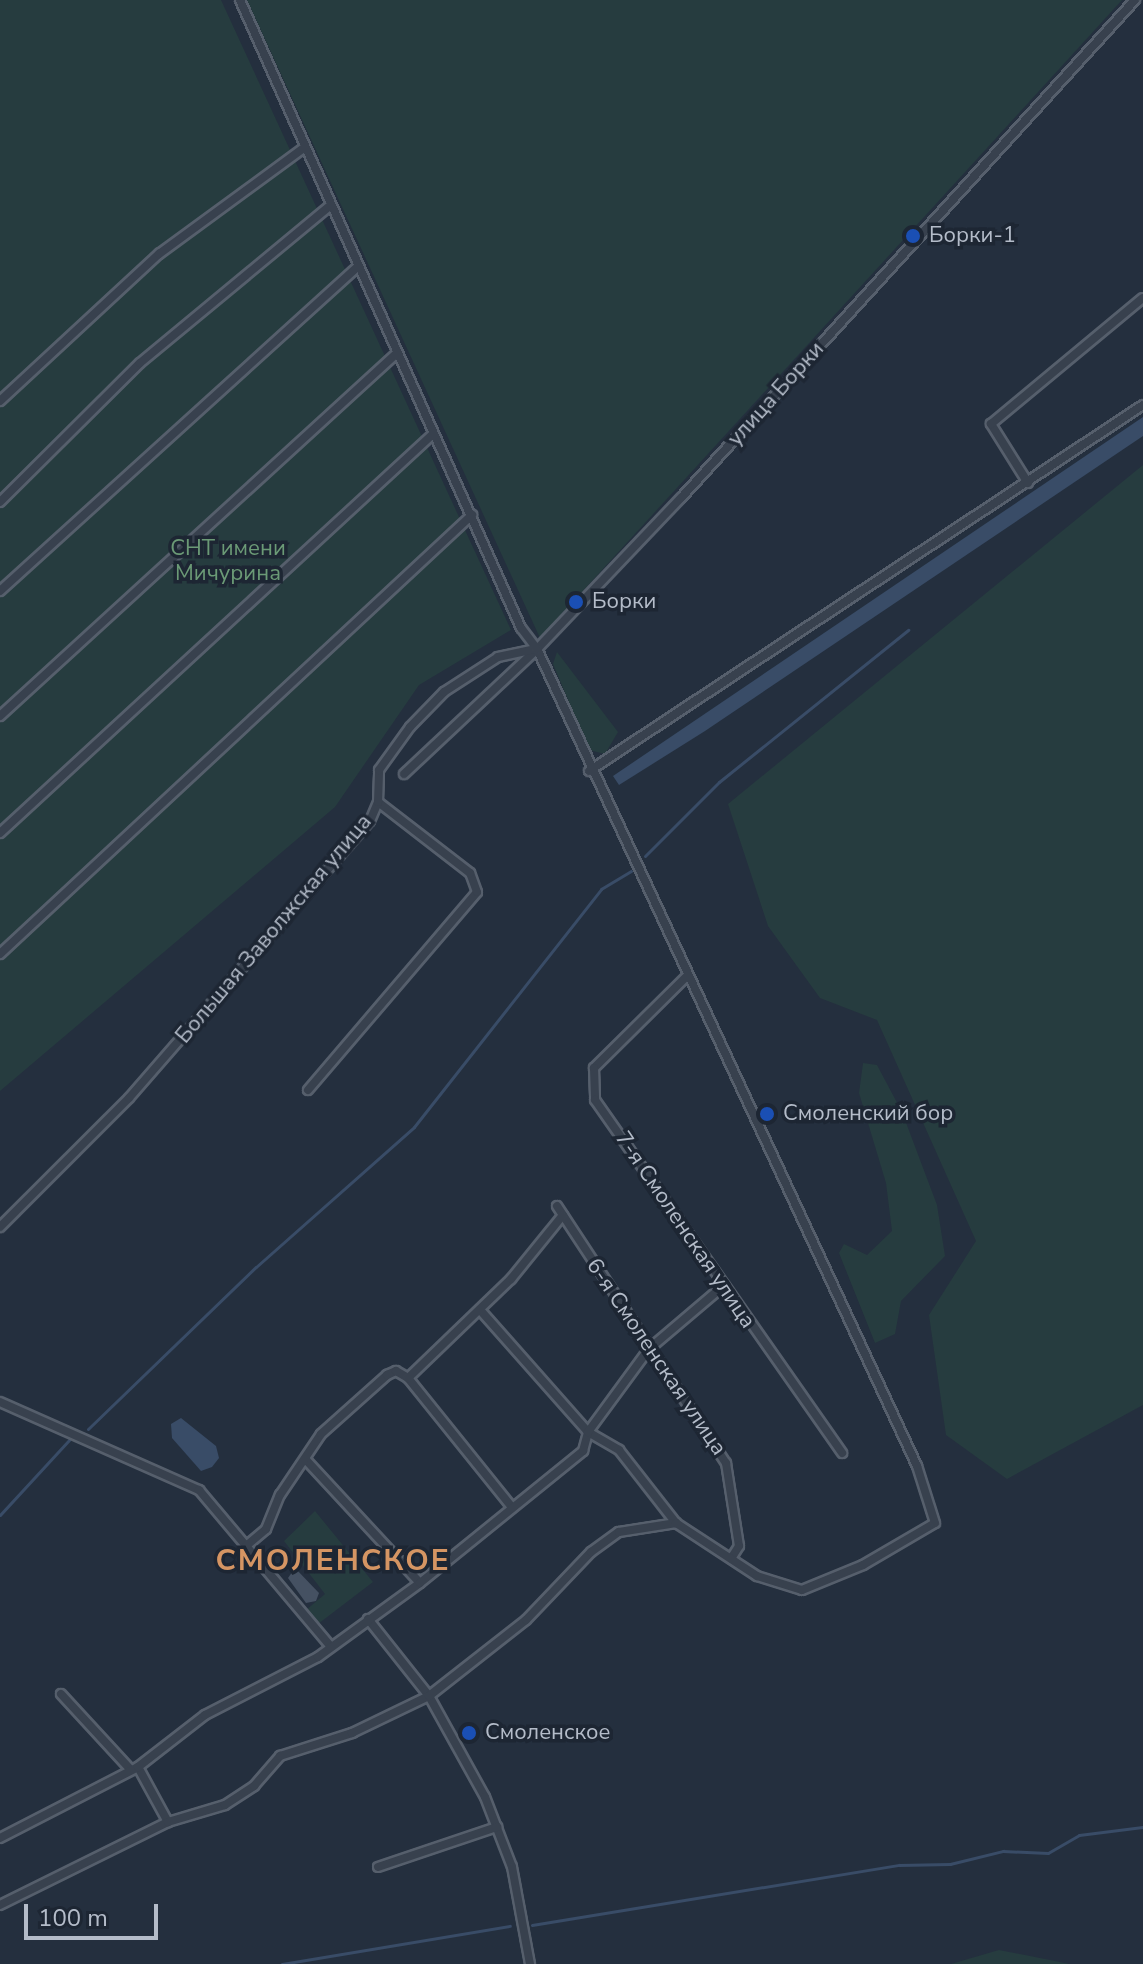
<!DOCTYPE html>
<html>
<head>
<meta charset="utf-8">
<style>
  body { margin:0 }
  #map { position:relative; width:1143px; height:1964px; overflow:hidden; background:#242f3e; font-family:"Nunito Sans",sans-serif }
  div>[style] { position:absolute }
  .green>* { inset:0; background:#263c3f }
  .water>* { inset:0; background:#394c67 }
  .stream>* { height:3px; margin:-1.5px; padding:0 1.5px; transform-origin:1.5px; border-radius:1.5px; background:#394c67 }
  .building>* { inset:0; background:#455162 }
  .roads { filter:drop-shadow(2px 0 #565f6c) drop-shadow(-2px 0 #565f6c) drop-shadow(0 2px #565f6c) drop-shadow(0 -2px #565f6c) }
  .street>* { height:8px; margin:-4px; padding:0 4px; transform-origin:4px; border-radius:4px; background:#38414e }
  .dots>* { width:22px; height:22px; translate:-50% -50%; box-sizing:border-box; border:4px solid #1d2633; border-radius:50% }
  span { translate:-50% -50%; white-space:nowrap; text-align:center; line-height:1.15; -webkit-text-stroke:7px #1d2633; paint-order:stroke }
  .poi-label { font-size:22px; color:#b4bcc9 }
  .left { translate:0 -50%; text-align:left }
  .street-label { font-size:22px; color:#b4bcc9 }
  .park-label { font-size:22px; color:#6b9a76 }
  .district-label { font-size:30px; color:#d59563; font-weight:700; letter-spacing:2px }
  .scale { position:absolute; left:24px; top:1904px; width:134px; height:36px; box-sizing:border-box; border:4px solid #b4bcc9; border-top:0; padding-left:10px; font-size:24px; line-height:28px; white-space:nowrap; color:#b4bcc9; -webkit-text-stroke:6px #1d2633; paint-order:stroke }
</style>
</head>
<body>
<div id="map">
  <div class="green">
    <i style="clip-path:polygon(0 0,221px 0,511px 630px,419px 685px,335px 807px,0 1091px)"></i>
    <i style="clip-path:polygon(247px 0,1122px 0,540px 638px)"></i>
    <i style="clip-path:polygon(1143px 465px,1143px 1405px,1007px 1479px,946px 1435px,929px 1315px,976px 1241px,877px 1020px,820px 998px,768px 926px,728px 804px)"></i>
    <i style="clip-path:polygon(557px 652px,618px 732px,605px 754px,589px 750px,553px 664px)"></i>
    <i style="clip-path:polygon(863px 1063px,877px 1065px,902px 1112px,937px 1205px,945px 1256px,901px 1301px,895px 1334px,875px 1343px,839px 1253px,844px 1244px,867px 1255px,892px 1231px,886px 1183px,859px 1093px)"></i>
    <i style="clip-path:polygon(315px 1511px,373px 1582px,318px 1624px,306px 1610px,325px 1594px,284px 1541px)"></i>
    <i style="clip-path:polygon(999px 1950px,1055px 1961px,1069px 1964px,951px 1964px)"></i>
  </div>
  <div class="water">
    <i style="clip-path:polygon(1143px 417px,1143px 436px,705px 731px,619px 785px,613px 776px)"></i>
    <i style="clip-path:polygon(181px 1418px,216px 1446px,219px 1458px,212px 1467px,201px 1471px,172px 1438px,171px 1424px)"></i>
  </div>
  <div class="stream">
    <i style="left:645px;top:856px;width:105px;rotate:-45deg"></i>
    <i style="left:719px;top:782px;width:243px;rotate:-38.8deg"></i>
    <i style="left:88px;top:1429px;width:233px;rotate:-44deg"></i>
    <i style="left:256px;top:1267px;width:211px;rotate:-41.5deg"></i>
    <i style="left:414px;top:1127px;width:303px;rotate:-51.8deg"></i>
    <i style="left:601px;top:889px;width:35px;rotate:-31deg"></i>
    <i style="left:0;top:1515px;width:102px;rotate:-47.4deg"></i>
    <i style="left:532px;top:1925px;width:372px;rotate:-9.3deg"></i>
    <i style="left:899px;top:1865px;width:51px;rotate:-1.1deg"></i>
    <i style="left:950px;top:1864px;width:55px;rotate:-13.8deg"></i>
    <i style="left:1003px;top:1851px;width:45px;rotate:2.5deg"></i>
    <i style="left:1048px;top:1853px;width:36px;rotate:-30deg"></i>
    <i style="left:1079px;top:1835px;width:64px;rotate:-7.1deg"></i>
    <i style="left:282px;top:1964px;width:231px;rotate:-9.5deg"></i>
  </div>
  <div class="building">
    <i style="clip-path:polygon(295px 1568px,319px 1593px,316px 1601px,306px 1603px,288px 1578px)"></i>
  </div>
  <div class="roads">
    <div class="street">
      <i style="left:0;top:401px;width:217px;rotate:-42.8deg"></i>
      <i style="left:159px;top:254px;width:181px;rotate:-36.2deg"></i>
      <i style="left:1028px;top:483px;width:70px;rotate:-122.1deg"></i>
      <i style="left:991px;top:424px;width:197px;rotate:-39.7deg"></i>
      <i style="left:0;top:502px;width:197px;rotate:-44.8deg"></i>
      <i style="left:140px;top:363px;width:246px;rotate:-39.6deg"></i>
      <i style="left:0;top:591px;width:482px;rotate:-42.2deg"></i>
      <i style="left:0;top:716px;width:538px;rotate:-42.44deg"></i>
      <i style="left:589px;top:771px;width:664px;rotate:-33.45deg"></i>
      <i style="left:404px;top:774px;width:183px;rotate:-43.2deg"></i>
      <i style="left:537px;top:649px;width:209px;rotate:-46.4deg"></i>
      <i style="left:681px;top:498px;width:674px;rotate:-47.65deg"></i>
      <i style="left:0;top:833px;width:589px;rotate:-42.66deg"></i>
      <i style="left:0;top:954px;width:645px;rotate:-42.93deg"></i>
      <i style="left:687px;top:976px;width:131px;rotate:135.3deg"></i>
      <i style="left:594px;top:1068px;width:32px;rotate:88deg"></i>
      <i style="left:595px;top:1100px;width:431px;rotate:55deg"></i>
      <i style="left:308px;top:1090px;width:260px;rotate:-49.5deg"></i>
      <i style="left:477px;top:892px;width:20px;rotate:-110deg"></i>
      <i style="left:470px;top:873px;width:116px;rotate:-142.3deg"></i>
      <i style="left:557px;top:1206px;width:308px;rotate:56.7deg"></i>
      <i style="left:726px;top:1463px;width:84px;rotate:81.1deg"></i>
      <i style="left:739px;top:1546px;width:15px;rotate:122deg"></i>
      <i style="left:0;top:1227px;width:182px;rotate:-45deg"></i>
      <i style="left:129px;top:1098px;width:367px;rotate:-49deg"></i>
      <i style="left:370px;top:821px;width:21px;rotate:-67deg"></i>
      <i style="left:378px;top:802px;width:32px;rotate:-88deg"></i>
      <i style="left:379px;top:770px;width:53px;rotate:-54.2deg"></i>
      <i style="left:410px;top:727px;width:49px;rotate:-45.8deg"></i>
      <i style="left:444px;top:692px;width:64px;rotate:-32.9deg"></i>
      <i style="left:498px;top:657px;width:40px;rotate:-12deg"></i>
      <i style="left:481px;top:1311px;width:162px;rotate:48.5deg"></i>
      <i style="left:588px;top:1432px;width:36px;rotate:30deg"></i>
      <i style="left:619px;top:1450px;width:93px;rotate:52deg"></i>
      <i style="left:408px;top:1378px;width:164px;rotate:51.2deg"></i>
      <i style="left:0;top:1402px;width:218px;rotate:23.9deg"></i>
      <i style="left:199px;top:1490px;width:205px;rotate:49.9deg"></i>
      <i style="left:307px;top:1461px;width:166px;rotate:47.2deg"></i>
      <i style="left:246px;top:1546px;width:26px;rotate:-40deg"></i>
      <i style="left:266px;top:1529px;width:37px;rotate:-68deg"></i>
      <i style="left:280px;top:1495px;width:73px;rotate:-56.1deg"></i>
      <i style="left:321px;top:1434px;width:89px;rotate:-41.8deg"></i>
      <i style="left:387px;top:1375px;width:10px;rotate:-24deg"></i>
      <i style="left:396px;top:1371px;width:14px;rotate:30deg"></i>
      <i style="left:408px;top:1378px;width:143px;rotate:-43.9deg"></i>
      <i style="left:511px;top:1279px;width:82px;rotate:-50.9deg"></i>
      <i style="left:368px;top:1619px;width:98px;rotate:51.6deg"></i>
      <i style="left:429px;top:1696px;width:115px;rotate:61deg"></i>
      <i style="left:485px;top:1797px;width:75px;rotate:68.9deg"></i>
      <i style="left:512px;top:1867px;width:99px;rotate:79.5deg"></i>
      <i style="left:61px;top:1694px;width:103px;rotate:47.4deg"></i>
      <i style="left:138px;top:1767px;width:63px;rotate:61.4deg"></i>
      <i style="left:0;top:1838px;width:155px;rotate:-27.2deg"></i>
      <i style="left:138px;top:1767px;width:85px;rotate:-37.8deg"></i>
      <i style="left:205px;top:1715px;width:127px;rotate:-27.2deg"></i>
      <i style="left:318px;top:1657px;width:126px;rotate:-36deg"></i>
      <i style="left:420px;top:1583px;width:210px;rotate:-39deg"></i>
      <i style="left:583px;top:1451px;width:20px;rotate:-75deg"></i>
      <i style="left:588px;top:1432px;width:103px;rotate:-53.7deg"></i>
      <i style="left:649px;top:1349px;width:96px;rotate:-40.3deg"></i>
      <i style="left:378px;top:1867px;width:126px;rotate:-18.6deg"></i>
      <i style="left:0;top:1905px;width:187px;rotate:-26.3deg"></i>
      <i style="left:168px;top:1822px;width:59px;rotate:-16.6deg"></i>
      <i style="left:225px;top:1805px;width:35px;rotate:-33deg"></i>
      <i style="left:254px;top:1786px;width:40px;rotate:-49deg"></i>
      <i style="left:280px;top:1756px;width:76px;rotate:-17.7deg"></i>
      <i style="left:352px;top:1733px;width:85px;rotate:-25.7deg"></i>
      <i style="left:429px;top:1696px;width:123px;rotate:-38.1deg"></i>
      <i style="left:526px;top:1620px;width:94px;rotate:-46.3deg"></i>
      <i style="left:591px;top:1552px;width:34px;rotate:-36deg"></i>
      <i style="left:619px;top:1532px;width:58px;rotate:-9deg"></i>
      <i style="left:676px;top:1523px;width:97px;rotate:33.2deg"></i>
      <i style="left:757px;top:1576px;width:47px;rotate:17.3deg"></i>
      <i style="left:802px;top:1590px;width:66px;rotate:-22.3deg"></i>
      <i style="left:863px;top:1565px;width:83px;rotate:-30.3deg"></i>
      <i style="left:935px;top:1523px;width:60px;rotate:-107.5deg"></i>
      <i style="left:917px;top:1466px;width:901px;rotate:-114.94deg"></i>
      <i style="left:537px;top:649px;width:26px;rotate:-127deg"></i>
      <i style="left:521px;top:628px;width:688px;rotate:-114.11deg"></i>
    </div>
  </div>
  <div class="dots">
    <i style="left:913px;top:236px;background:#1a4fb4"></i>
    <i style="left:576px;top:602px;background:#1a4fb4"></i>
    <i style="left:767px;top:1114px;background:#1a4fb4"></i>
    <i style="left:469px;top:1733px;background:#1a4fb4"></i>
  </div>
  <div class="poi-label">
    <span class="left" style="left:929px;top:236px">Борки-1</span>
    <span class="left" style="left:592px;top:602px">Борки</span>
    <span class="left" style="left:783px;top:1114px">Смоленский бор</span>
    <span class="left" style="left:485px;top:1733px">Смоленское</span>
  </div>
  <div class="street-label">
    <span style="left:776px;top:394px;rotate:-48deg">улица Борки</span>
    <span style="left:274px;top:929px;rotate:-50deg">Большая Заволжская улица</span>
    <span style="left:685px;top:1230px;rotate:56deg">7-я Смоленская улица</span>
    <span style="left:656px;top:1357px;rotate:56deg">6-я Смоленская улица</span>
  </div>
  <div class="park-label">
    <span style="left:228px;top:561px">СНТ имени<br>Мичурина</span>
  </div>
  <div class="district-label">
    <span style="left:333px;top:1561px">СМОЛЕНСКОЕ</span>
  </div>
  <div class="scale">100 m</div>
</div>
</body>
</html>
